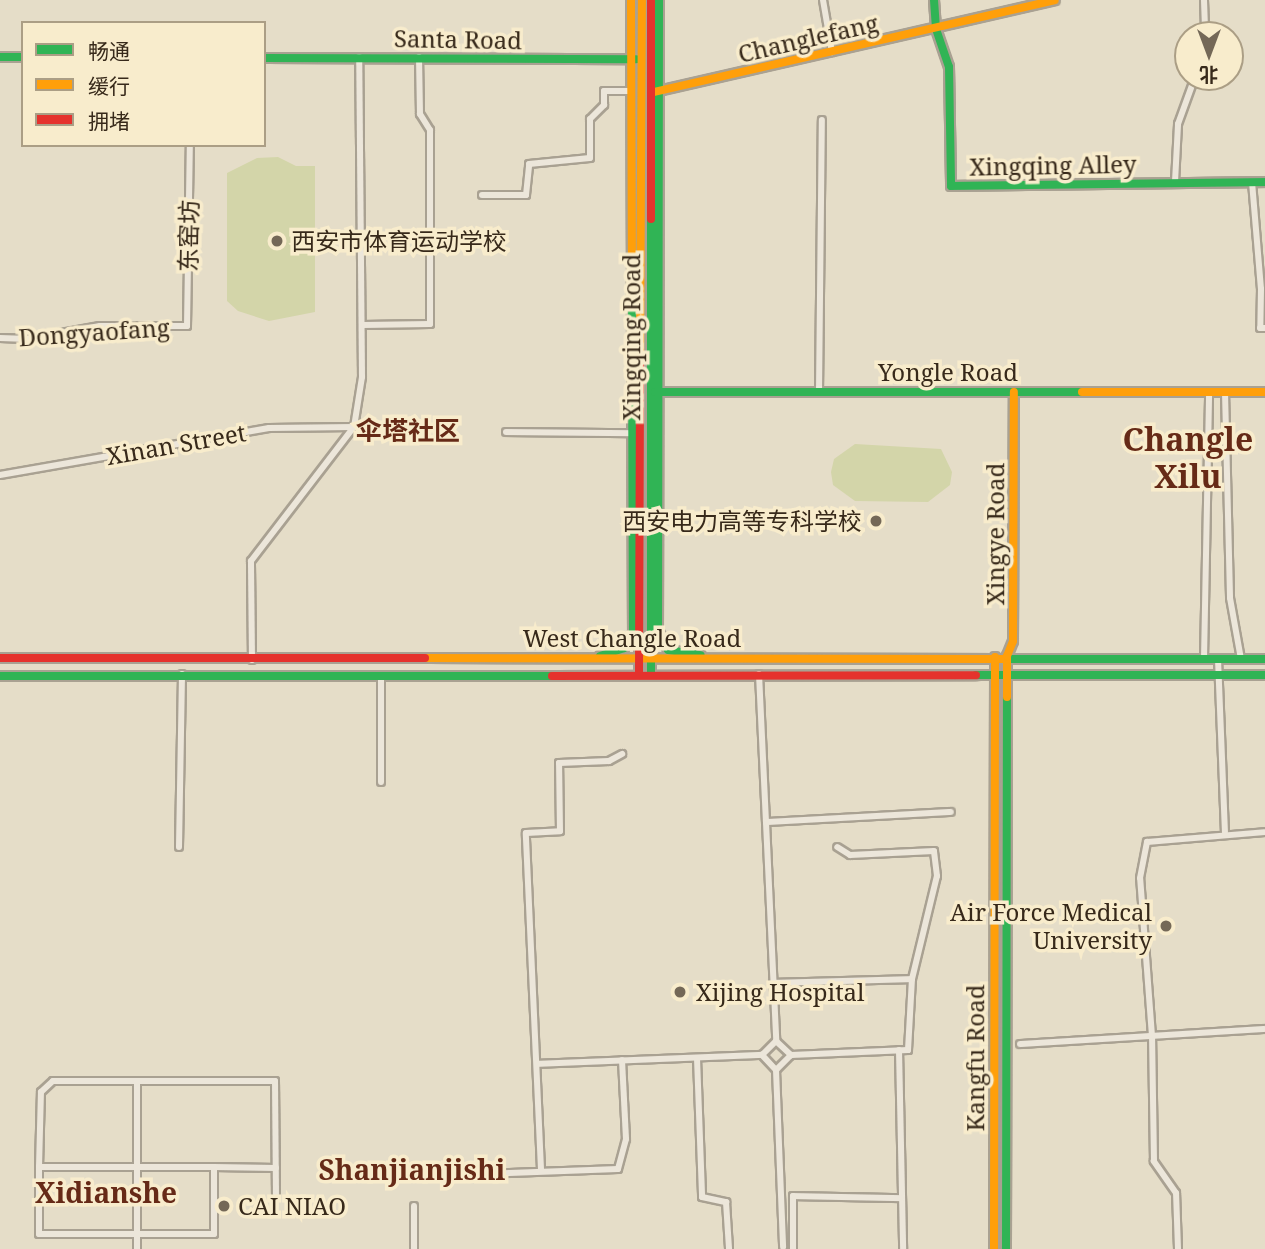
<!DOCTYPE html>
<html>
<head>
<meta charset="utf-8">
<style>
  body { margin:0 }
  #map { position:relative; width:1265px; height:1249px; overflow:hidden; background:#e5ddc8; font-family:"Noto Serif","Noto Sans SC",serif }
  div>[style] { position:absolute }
  .green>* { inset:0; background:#d3d5a9 }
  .roads { filter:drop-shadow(2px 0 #a9a192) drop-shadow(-2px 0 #a9a192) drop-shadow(0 2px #a9a192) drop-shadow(0 -2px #a9a192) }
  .street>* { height:6px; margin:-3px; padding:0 3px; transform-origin:3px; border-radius:3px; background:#ece6da }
  .fast>* { height:8px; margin:-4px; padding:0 4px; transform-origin:4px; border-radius:4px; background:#30b455 }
  .slow>* { height:8px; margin:-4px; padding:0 4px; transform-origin:4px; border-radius:4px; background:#ff9f0a }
  .jam>* { height:8px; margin:-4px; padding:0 4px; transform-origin:4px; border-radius:4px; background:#e5322d }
  .dots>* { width:19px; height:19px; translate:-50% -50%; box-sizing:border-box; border:4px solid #f8eccc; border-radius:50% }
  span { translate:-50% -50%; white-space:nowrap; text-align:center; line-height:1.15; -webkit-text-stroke:7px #f8eccc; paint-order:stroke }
  .street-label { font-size:24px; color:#37291a }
  .poi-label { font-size:24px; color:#37291a }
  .left { translate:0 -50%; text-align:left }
  .right { translate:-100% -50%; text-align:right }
  .neighbourhood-label { font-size:26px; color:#662a17; font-weight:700 }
  .quarter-label { font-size:28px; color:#662a17; font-weight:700 }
  .district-label { font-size:32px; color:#662a17; font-weight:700 }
  .legend { position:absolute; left:21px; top:21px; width:245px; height:126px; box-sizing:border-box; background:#f8eccc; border:2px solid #ab9e85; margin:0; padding:9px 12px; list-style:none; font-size:21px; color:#37291a }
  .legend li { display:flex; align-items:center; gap:14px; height:35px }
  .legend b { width:35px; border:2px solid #ab9e85 }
  .north { position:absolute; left:1174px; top:21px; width:70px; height:70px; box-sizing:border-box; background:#f8eccc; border:2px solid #ab9e85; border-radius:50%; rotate:180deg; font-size:19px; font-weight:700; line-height:28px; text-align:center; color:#37291a }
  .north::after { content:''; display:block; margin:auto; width:24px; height:32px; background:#746857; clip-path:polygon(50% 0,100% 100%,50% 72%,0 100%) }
</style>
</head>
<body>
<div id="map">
  <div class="green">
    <i style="clip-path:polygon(278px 157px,296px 166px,315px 166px,315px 312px,269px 321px,238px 311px,227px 301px,227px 173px,257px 158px)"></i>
    <i style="clip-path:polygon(855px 444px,941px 449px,952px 472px,950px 485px,928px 502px,855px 501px,833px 485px,831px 472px,834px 459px)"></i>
  </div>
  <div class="roads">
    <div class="street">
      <i style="left:823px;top:0;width:53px;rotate:80.2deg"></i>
      <i style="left:1204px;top:0;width:35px;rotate:88deg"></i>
      <i style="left:1175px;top:182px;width:58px;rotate:-87deg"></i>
      <i style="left:1178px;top:124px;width:50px;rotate:-70.1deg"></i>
      <i style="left:1252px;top:182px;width:107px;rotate:85.2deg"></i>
      <i style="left:1261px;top:289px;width:39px;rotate:91deg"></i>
      <i style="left:1260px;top:328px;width:5px"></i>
      <i style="left:482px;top:195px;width:44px"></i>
      <i style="left:526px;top:195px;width:31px;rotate:-84deg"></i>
      <i style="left:529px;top:164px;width:61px;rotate:-5.6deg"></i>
      <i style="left:590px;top:158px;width:39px;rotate:-90deg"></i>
      <i style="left:590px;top:119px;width:20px;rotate:-45deg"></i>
      <i style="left:604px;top:105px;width:14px;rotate:-90deg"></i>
      <i style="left:604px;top:91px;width:27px"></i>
      <i style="left:363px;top:325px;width:67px;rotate:-0.9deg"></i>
      <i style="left:430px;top:324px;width:194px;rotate:-90deg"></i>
      <i style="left:430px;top:130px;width:19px;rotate:-122deg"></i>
      <i style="left:420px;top:114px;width:57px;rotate:-91deg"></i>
      <i style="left:0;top:338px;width:28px;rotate:2deg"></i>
      <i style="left:28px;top:339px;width:73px;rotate:-10.2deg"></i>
      <i style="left:100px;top:326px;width:87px"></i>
      <i style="left:187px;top:326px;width:181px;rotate:-89.1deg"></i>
      <i style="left:819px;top:392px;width:272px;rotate:-89.4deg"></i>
      <i style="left:1225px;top:392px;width:206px;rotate:88.6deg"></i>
      <i style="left:1230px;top:598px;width:62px;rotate:79.8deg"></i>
      <i style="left:506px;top:432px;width:126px;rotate:0.5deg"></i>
      <i style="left:0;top:475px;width:273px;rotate:-9.9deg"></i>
      <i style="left:269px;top:428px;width:85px;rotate:-0.7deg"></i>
      <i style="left:1204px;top:659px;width:267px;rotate:-88.9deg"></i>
      <i style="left:1218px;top:659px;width:173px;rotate:87.7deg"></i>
      <i style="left:252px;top:660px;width:99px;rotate:-90.6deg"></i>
      <i style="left:251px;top:561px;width:169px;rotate:-52.5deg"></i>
      <i style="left:354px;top:427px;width:51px;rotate:-80.9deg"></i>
      <i style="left:362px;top:377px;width:320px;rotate:-90.5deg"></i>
      <i style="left:759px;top:674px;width:367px;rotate:87.3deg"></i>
      <i style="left:776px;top:1041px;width:21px;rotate:43deg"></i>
      <i style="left:791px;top:1055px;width:21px;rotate:135deg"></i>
      <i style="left:776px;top:1070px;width:21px;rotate:-133deg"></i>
      <i style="left:762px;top:1055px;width:20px;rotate:-45deg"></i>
      <i style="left:381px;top:675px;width:107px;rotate:90deg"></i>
      <i style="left:766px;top:822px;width:185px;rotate:-3.1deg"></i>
      <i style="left:179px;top:847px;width:173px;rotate:-89deg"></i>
      <i style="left:773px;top:983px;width:139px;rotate:-1.6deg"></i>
      <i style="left:912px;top:979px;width:106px;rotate:-76.4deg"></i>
      <i style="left:937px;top:876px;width:25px;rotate:-97deg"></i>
      <i style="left:934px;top:851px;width:84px;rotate:177.3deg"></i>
      <i style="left:850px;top:855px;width:15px;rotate:-148deg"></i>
      <i style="left:1020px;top:1044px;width:245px;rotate:-3.5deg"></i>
      <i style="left:899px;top:1050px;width:199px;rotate:88.8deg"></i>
      <i style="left:791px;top:1055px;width:117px;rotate:-2.4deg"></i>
      <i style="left:908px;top:1050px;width:71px;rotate:-86.8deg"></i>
      <i style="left:697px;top:1058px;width:139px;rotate:87.9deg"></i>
      <i style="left:702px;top:1197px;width:25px;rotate:12deg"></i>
      <i style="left:726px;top:1202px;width:47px;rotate:86.3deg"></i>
      <i style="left:537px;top:1064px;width:225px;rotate:-2.3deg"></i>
      <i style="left:776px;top:1070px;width:177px;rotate:87.7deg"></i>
      <i style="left:39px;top:1167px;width:75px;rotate:-88.5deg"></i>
      <i style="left:41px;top:1092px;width:16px;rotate:-43deg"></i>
      <i style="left:53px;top:1081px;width:84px"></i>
      <i style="left:214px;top:1167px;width:67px;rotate:90deg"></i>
      <i style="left:214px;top:1234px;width:175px;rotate:180deg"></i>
      <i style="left:39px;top:1234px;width:67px;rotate:-90deg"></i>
      <i style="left:39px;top:1167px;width:175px"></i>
      <i style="left:214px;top:1167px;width:62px;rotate:0.9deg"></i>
      <i style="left:541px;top:1169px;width:336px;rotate:-92.6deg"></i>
      <i style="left:526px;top:833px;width:34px;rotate:-3deg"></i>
      <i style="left:560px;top:831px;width:68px;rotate:-90.8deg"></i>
      <i style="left:559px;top:763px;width:50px;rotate:-2.3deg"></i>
      <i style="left:609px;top:761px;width:15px;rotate:-28deg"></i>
      <i style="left:428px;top:1176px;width:190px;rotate:-2.1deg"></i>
      <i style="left:618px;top:1169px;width:31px;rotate:-75deg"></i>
      <i style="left:626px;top:1139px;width:79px;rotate:-92.9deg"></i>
      <i style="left:414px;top:1206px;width:43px;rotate:90deg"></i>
      <i style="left:137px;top:1249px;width:168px;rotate:-90deg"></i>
      <i style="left:137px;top:1081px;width:138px"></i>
      <i style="left:275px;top:1081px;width:113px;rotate:89.5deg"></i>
      <i style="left:793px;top:1249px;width:53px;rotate:-90deg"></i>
      <i style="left:793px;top:1196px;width:109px;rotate:1.1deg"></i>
      <i style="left:1178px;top:1249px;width:56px;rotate:-92deg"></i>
      <i style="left:1176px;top:1193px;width:39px;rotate:-125deg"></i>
      <i style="left:1154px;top:1161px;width:125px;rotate:-90.9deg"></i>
      <i style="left:1152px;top:1036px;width:158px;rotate:-94.3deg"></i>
      <i style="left:1140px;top:878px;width:37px;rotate:-79deg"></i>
      <i style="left:1147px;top:842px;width:118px;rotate:-4.8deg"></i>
    </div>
    <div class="fast">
      <i style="left:659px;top:0;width:630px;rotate:90.09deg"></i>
      <i style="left:658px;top:630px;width:22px;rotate:63deg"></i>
      <i style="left:668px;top:650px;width:33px;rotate:9deg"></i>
      <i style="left:934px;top:0;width:29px;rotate:86deg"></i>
      <i style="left:936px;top:29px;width:40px;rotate:71.1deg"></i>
      <i style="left:949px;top:67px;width:119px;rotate:89deg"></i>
      <i style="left:951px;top:186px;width:314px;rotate:-0.7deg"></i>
      <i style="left:0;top:57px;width:23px"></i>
      <i style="left:264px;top:58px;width:372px;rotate:0.2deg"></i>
      <i style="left:651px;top:219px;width:455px;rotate:90deg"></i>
      <i style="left:655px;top:392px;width:427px"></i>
      <i style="left:600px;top:656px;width:25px;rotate:-18deg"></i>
      <i style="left:624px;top:648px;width:17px;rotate:-59deg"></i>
      <i style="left:633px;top:633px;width:355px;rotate:-90.2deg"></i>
      <i style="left:1003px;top:659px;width:262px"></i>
      <i style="left:976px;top:675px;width:289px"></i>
      <i style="left:0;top:676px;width:552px"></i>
      <i style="left:1006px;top:1249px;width:552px;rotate:-89.9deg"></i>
    </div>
    <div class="slow">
      <i style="left:631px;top:0;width:278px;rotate:89.8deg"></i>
      <i style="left:654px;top:92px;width:411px;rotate:-12.9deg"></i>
      <i style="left:640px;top:363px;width:363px;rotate:-89.7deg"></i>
      <i style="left:1082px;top:392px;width:183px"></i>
      <i style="left:425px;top:658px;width:578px;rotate:0.1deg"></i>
      <i style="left:1007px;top:697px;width:41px;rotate:-90deg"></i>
      <i style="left:1007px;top:656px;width:16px;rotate:-68deg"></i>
      <i style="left:1013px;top:641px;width:249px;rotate:-89.8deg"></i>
      <i style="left:994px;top:1249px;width:592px;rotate:-89.9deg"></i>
    </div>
    <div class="jam">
      <i style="left:651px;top:0;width:219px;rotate:90deg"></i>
      <i style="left:0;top:658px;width:425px"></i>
      <i style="left:639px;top:674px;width:311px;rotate:-89.8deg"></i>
      <i style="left:552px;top:676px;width:424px;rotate:-0.1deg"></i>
    </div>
  </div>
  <div class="dots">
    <i style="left:277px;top:241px;background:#746857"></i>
    <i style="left:876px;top:521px;background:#746857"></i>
    <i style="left:1166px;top:926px;background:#746857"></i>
    <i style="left:680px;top:992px;background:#746857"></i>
    <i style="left:224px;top:1206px;background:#746857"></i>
  </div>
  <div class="street-label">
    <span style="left:808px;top:38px;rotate:-13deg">Changlefang</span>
    <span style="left:458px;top:39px;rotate:1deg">Santa Road</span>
    <span style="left:1053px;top:165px;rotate:-1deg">Xingqing Alley</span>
    <span style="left:188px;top:236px;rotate:-89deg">东窑坊</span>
    <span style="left:94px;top:332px;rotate:-4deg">Dongyaofang</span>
    <span style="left:631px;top:337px;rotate:-90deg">Xingqing Road</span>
    <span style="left:948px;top:372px">Yongle Road</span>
    <span style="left:176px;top:444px;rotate:-10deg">Xinan Street</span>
    <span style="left:995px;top:534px;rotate:-90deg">Xingye Road</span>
    <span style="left:632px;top:638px">West Changle Road</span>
    <span style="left:975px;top:1058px;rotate:-90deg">Kangfu Road</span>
  </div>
  <div class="poi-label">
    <span class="left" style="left:291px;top:241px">西安市体育运动学校</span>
    <span class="right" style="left:862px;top:521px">西安电力高等专科学校</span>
    <span class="right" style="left:1152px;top:926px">Air Force Medical<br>University</span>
    <span class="left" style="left:696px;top:992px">Xijing Hospital</span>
    <span class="left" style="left:238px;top:1206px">CAI NIAO</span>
  </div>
  <div class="neighbourhood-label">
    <span style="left:408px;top:431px">伞塔社区</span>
  </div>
  <div class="quarter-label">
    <span style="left:412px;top:1169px">Shanjianjishi</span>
    <span style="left:106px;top:1192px">Xidianshe</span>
  </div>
  <div class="district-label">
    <span style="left:1188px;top:458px">Changle<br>Xilu</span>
  </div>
  <ul class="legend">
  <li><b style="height:9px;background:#30b455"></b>畅通</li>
  <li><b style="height:9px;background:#ff9f0a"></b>缓行</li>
  <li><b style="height:9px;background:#e5322d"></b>拥堵</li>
  </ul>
  <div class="north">北</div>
</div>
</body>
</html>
